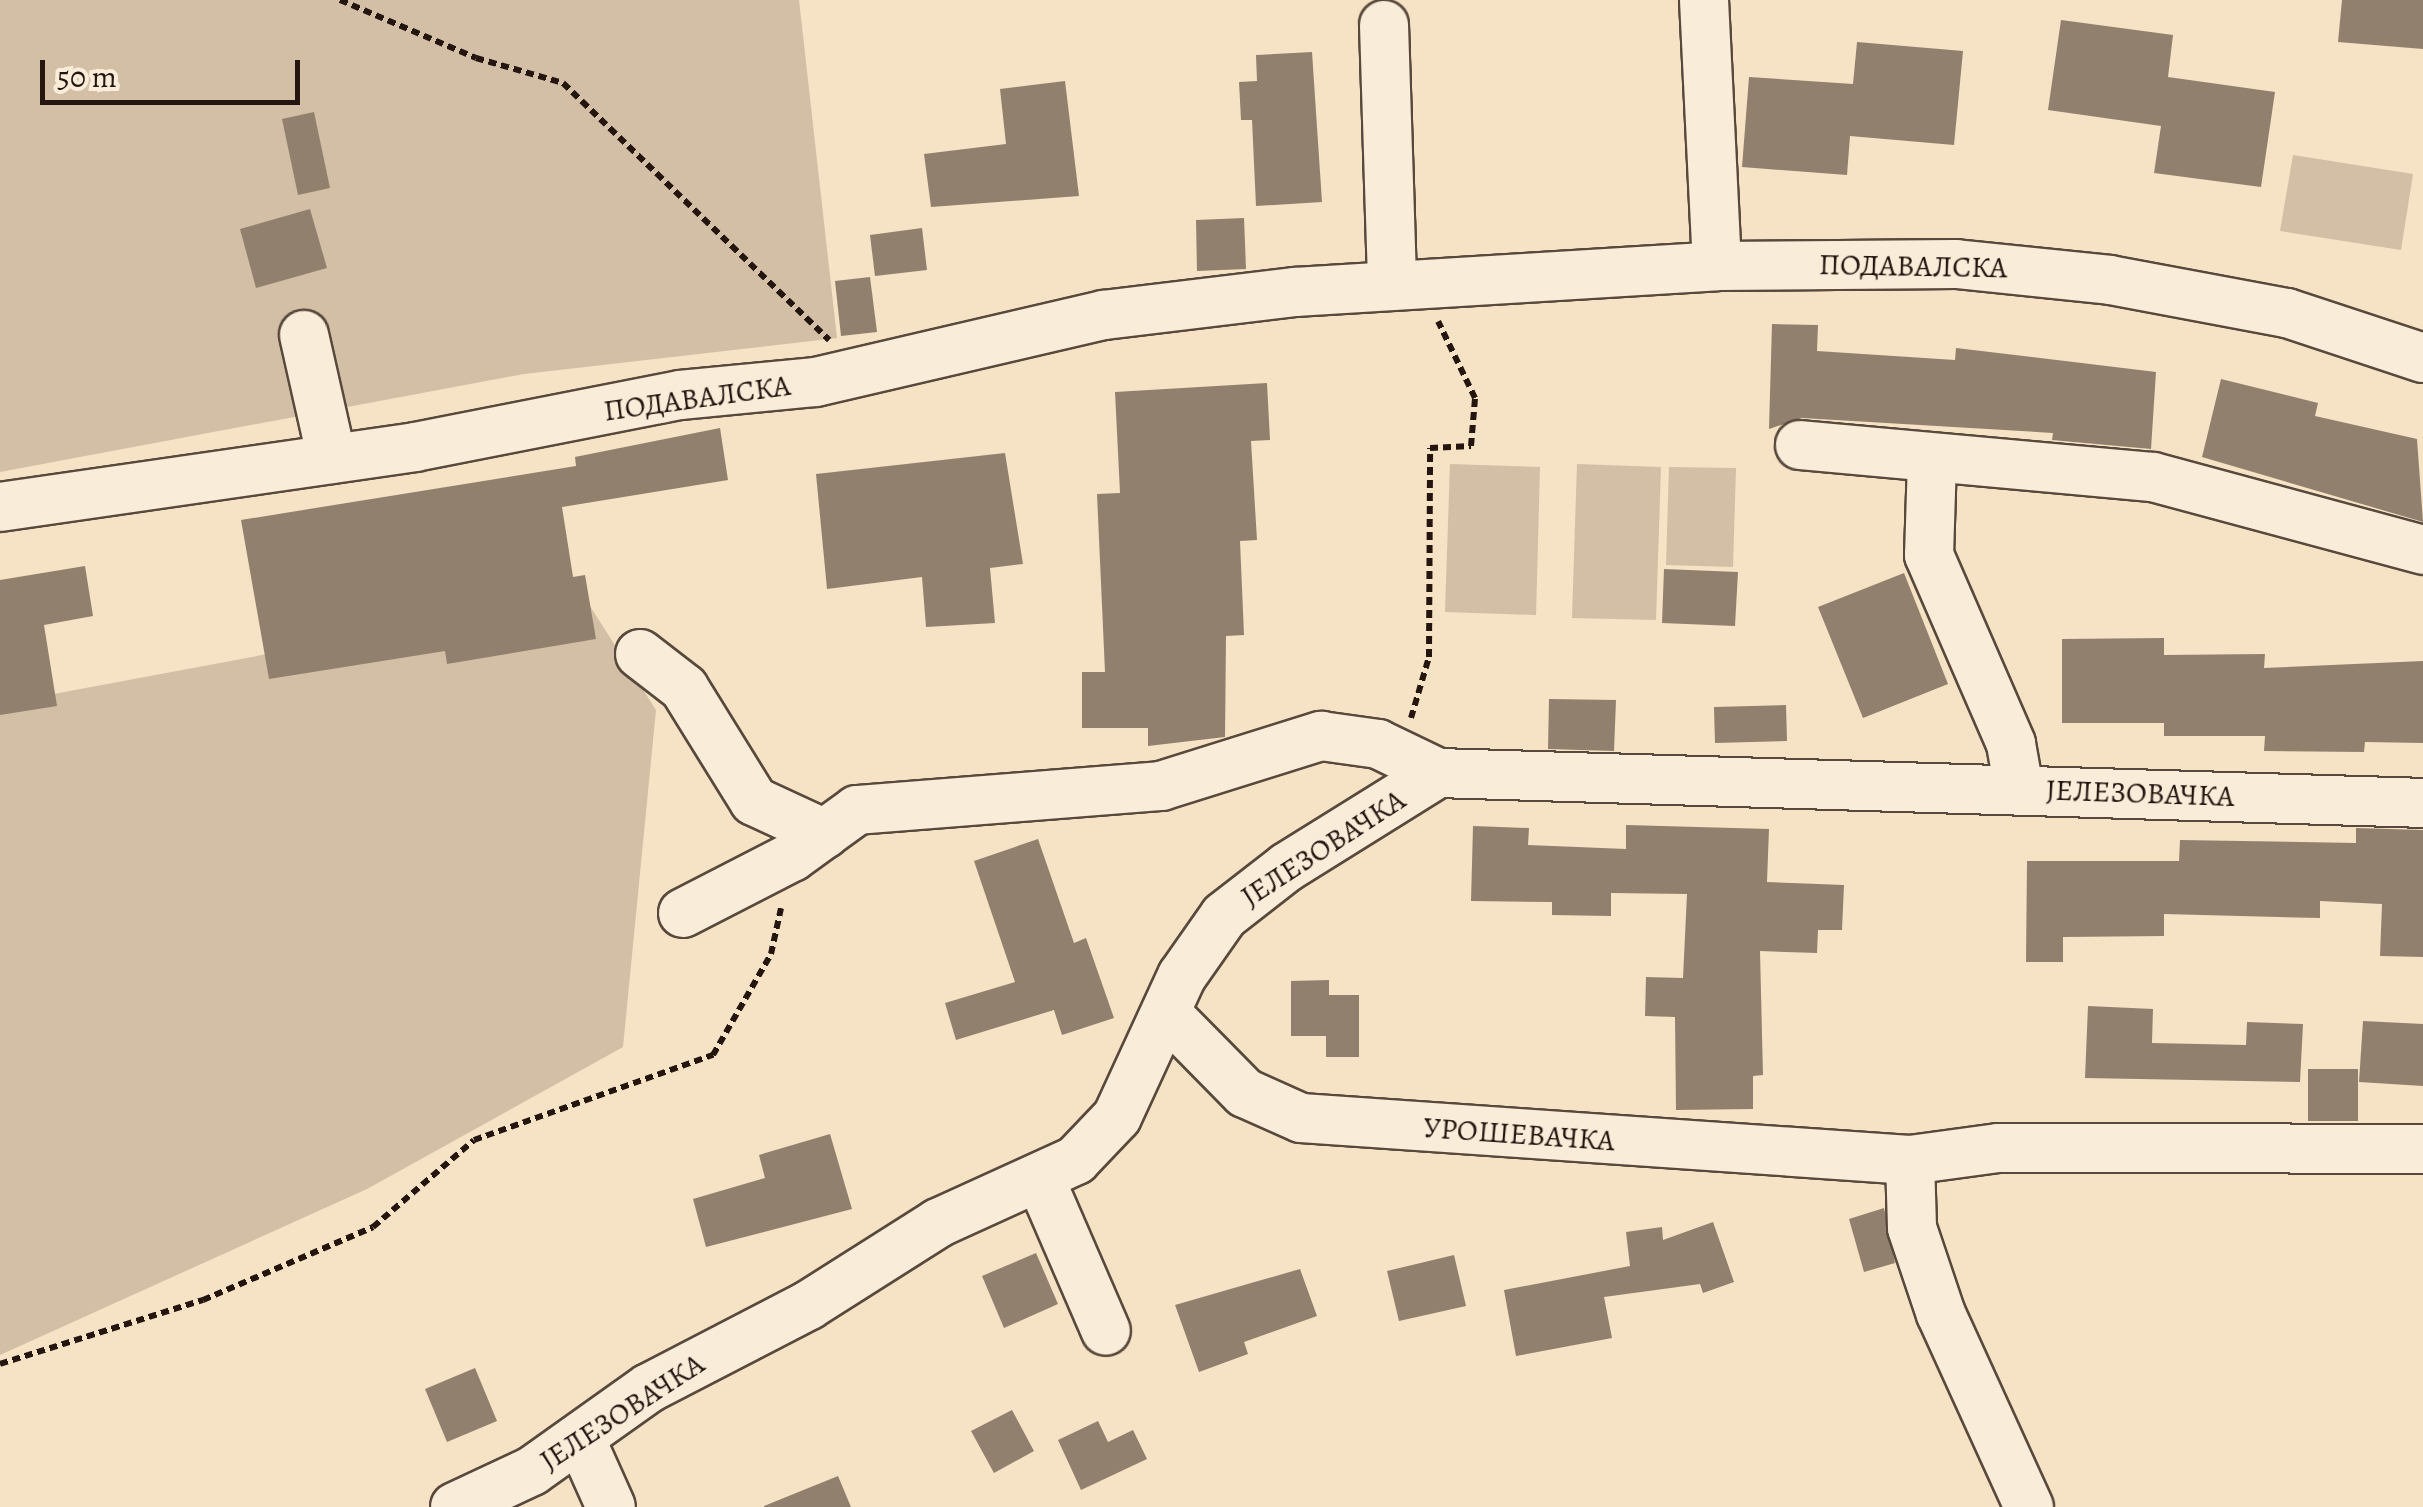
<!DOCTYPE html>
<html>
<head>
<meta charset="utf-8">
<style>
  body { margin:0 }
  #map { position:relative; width:2423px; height:1507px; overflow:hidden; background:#f6e2c4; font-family:Alegreya,serif }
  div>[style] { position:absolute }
  .green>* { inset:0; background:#d2bfa5 }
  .building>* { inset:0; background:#91806d }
  .path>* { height:6px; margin-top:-3px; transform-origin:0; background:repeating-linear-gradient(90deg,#24160f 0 8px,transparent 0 13px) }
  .roads { filter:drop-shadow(2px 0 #58493c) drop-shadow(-2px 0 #58493c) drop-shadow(0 2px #58493c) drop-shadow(0 -2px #58493c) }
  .minor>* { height:48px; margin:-24px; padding:0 24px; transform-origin:24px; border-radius:24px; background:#f9ecd9 }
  span { translate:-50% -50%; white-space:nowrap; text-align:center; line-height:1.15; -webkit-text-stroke:10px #f9ecd9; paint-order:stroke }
  .street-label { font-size:30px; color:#24160f }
  .scale { position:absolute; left:40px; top:60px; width:260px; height:45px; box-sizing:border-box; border:5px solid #24160f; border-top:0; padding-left:12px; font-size:30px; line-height:35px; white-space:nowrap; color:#24160f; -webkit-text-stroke:8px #f9ecd9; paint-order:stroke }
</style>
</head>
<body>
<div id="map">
  <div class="green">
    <i style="clip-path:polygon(0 0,799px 0,837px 338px,524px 374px,0 472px)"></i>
    <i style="clip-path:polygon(2293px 155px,2413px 174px,2401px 250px,2280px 231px)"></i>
    <i style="clip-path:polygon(1450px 464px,1540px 467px,1536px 615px,1445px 612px)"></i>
    <i style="clip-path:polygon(1577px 464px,1661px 467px,1656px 620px,1572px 618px)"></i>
    <i style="clip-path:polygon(1669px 467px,1736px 468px,1733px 567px,1666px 565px)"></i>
    <i style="clip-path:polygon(583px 595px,656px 710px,623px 1047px,367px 1189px,0 1355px,0 704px)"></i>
  </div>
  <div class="building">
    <i style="clip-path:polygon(2342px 0,2423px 0,2423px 49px,2338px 42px)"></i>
    <i style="clip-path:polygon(2061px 20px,2173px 35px,2168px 77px,2275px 92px,2261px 187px,2154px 173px,2161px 126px,2048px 110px)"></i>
    <i style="clip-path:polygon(1857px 42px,1963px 51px,1954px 145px,1850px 136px,1847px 175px,1742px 167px,1749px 77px,1853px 84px)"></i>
    <i style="clip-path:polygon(1312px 52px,1322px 202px,1256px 206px,1252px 120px,1241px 120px,1239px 82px,1257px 81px,1256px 55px)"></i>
    <i style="clip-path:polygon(1065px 81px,1079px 196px,931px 207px,924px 154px,1006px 144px,1000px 89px)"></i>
    <i style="clip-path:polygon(314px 112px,330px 188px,298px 195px,282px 119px)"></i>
    <i style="clip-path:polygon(310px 209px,327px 268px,256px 288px,240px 229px)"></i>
    <i style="clip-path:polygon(1244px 218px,1246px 269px,1197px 271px,1196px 220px)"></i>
    <i style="clip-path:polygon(922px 228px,927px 270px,875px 276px,870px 235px)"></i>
    <i style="clip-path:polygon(870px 277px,877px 332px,841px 336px,835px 281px)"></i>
    <i style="clip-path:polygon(1772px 324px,1818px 325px,1817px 351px,1955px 360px,1956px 348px,2156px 372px,2151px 449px,2052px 440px,2053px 433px,1802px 418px,1769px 429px)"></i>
    <i style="clip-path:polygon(2221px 379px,2318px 403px,2315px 416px,2417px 439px,2423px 522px,2202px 457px)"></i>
    <i style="clip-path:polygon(1267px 383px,1270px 440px,1251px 441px,1257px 540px,1240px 541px,1244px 635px,1226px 636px,1225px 737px,1148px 746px,1148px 728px,1082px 728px,1082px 672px,1105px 672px,1097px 494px,1120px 493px,1115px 392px)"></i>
    <i style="clip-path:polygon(720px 428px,728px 480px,562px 507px,573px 577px,585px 575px,596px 639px,447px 664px,445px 651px,269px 679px,241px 520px,576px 466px,575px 457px)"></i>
    <i style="clip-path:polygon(1005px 453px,1023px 564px,990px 568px,995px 623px,926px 627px,922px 577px,827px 589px,816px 474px)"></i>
    <i style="clip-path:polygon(85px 566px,93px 616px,44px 625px,57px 706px,0 715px,0 580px)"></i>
    <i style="clip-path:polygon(1664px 569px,1738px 572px,1735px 626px,1662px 623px)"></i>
    <i style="clip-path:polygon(1904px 573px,1948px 684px,1863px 718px,1818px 607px)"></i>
    <i style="clip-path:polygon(2164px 638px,2164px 655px,2265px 654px,2264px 668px,2423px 661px,2423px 743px,2365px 742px,2364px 752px,2264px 751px,2265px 736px,2164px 736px,2164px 723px,2062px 723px,2062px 639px)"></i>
    <i style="clip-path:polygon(1549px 699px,1616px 700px,1614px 751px,1548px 749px)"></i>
    <i style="clip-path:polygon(1786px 705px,1787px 741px,1715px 743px,1714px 707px)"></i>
    <i style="clip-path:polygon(1626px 825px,1769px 829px,1767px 882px,1844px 885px,1842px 930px,1818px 930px,1817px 953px,1760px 951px,1763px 1075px,1753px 1076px,1753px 1109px,1676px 1110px,1675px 1017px,1645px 1016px,1646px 977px,1683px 978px,1687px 894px,1611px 893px,1611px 916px,1552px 915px,1552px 902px,1471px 901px,1473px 826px,1529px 828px,1528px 845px,1626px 849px)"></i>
    <i style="clip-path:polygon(2356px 828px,2423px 830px,2423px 957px,2380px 956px,2382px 904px,2320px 901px,2320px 918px,2164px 914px,2164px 936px,2063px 937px,2063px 962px,2026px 962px,2027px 861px,2179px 861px,2180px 840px,2356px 843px)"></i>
    <i style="clip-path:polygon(1038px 839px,1074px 943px,1086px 938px,1114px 1018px,1062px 1035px,1054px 1010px,956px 1040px,945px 1003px,1015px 982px,974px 861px)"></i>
    <i style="clip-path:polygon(1329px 980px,1329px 995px,1359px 995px,1359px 1057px,1326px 1057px,1326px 1036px,1291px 1036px,1291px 981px)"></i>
    <i style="clip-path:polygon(2088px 1006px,2153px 1009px,2152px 1043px,2246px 1045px,2247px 1022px,2303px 1024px,2300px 1082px,2085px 1078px)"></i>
    <i style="clip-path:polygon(2363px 1021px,2423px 1024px,2423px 1086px,2359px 1082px)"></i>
    <i style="clip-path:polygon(2308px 1069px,2358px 1069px,2358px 1121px,2308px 1121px)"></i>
    <i style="clip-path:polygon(830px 1134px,852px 1209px,706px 1247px,693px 1199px,765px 1178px,759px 1155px)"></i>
    <i style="clip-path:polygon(1884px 1208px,1895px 1263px,1864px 1272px,1849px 1219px)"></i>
    <i style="clip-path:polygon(1713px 1222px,1734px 1282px,1703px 1293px,1700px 1284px,1604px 1297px,1612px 1338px,1516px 1356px,1504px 1290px,1630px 1266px,1626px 1232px,1662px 1227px,1663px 1240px)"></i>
    <i style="clip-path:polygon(1036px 1253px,1058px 1304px,1004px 1328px,982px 1276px)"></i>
    <i style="clip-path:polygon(1454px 1255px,1466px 1306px,1399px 1321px,1387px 1271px)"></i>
    <i style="clip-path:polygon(1300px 1269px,1317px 1316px,1244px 1342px,1248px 1354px,1199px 1372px,1175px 1305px)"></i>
    <i style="clip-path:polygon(475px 1368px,497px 1421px,447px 1442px,425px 1389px)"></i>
    <i style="clip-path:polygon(1012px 1410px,1034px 1451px,994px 1473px,971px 1431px)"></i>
    <i style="clip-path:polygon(1098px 1421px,1108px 1442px,1133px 1430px,1147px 1459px,1081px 1490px,1058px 1440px)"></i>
    <i style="clip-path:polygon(838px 1476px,851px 1507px,764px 1507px,764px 1506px)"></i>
  </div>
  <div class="path">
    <i style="left:340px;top:0;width:148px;rotate:23.1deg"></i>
    <i style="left:476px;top:58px;width:91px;rotate:16deg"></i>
    <i style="left:563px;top:83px;width:370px;rotate:44deg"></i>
    <i style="left:1411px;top:718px;width:64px;rotate:-73.6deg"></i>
    <i style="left:1429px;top:657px;width:209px;rotate:-89.7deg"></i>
    <i style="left:1430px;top:448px;width:41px;rotate:-2.8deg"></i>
    <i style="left:1471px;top:446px;width:48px;rotate:-85.2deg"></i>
    <i style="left:1475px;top:398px;width:85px;rotate:-115.7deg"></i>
    <i style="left:0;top:1364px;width:213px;rotate:-17.5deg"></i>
    <i style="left:203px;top:1300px;width:185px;rotate:-23.2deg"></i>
    <i style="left:373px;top:1227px;width:133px;rotate:-40.7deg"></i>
    <i style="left:474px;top:1140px;width:254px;rotate:-19.6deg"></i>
    <i style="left:713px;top:1055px;width:116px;rotate:-60.1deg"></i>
    <i style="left:771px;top:954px;width:47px;rotate:-77.7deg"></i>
  </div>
  <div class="roads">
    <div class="minor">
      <i style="left:1704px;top:0;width:266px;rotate:87.2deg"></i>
      <i style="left:1384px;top:25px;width:261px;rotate:88.2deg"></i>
      <i style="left:304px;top:335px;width:127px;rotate:77.3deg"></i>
      <i style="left:1800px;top:445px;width:354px;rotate:5.2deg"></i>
      <i style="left:2153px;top:477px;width:280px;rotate:15.1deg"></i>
      <i style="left:1932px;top:460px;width:95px;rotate:91.8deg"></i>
      <i style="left:1929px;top:555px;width:206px;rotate:66.5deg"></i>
      <i style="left:2011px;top:744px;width:46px;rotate:79.9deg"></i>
      <i style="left:0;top:507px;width:419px;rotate:-8.2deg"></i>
      <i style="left:415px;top:447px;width:270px;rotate:-11.1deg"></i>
      <i style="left:680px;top:395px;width:137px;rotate:-5.5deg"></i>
      <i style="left:816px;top:382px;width:296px;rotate:-13.1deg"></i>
      <i style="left:1104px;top:315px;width:192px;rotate:-6.9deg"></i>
      <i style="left:1295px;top:292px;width:423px;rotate:-3.5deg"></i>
      <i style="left:1717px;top:266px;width:239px;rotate:-0.5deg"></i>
      <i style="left:1956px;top:264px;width:155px;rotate:5.9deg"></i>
      <i style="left:2110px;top:280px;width:180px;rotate:10.6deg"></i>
      <i style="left:2287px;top:313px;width:143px;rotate:18.3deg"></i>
      <i style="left:640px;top:654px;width:56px;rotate:37.7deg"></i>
      <i style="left:684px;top:688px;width:133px;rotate:58.2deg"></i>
      <i style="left:754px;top:801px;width:78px;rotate:24.9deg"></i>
      <i style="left:683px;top:913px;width:123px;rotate:-27.2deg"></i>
      <i style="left:792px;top:857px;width:80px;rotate:-35.9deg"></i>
      <i style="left:857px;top:810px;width:305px;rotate:-4.5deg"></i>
      <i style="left:1161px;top:786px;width:168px;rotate:-17.4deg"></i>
      <i style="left:1321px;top:736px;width:58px;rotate:8deg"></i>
      <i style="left:1378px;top:744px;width:67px;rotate:25.8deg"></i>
      <i style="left:1167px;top:1014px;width:111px;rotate:45.4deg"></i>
      <i style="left:1245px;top:1093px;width:61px;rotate:24.1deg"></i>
      <i style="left:1301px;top:1118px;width:610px;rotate:3.95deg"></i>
      <i style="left:1910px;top:1160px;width:89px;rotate:-7.8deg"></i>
      <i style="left:1998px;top:1148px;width:425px;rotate:0.1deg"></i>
      <i style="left:1910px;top:1160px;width:68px;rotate:88.3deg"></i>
      <i style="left:1912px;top:1228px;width:91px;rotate:71.4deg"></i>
      <i style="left:1941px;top:1314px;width:212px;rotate:65.5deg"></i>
      <i style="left:1041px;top:1181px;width:163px;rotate:66.6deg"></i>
      <i style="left:581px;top:1440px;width:73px;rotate:65.9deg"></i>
      <i style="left:455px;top:1507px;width:85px;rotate:-25.1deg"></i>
      <i style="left:532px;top:1471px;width:143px;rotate:-35.4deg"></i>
      <i style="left:649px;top:1388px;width:180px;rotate:-27.4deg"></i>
      <i style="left:809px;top:1305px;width:153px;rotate:-32.4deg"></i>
      <i style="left:938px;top:1223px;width:152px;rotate:-24.5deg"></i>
      <i style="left:1076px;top:1160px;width:59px;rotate:-46.4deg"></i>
      <i style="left:1117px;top:1117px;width:155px;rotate:-65.3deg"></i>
      <i style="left:1182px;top:976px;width:73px;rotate:-55deg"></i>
      <i style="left:1224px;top:916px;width:80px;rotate:-37.9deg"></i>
      <i style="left:1287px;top:867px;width:178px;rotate:-31.9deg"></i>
      <i style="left:1438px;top:773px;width:985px;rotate:1.74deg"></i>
    </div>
  </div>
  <div class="street-label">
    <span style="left:1913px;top:266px;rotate:1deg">ПОДАВАЛСКА</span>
    <span style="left:697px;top:398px;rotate:-8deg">ПОДАВАЛСКА</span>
    <span style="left:2140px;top:793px;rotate:2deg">ЈЕЛЕЗОВАЧКА</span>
    <span style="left:1323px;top:848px;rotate:-33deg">ЈЕЛЕЗОВАЧКА</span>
    <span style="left:1519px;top:1134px;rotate:4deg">УРОШЕВАЧКА</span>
    <span style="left:622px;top:1412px;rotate:-33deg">ЈЕЛЕЗОВАЧКА</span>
  </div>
  <div class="scale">50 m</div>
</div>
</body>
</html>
